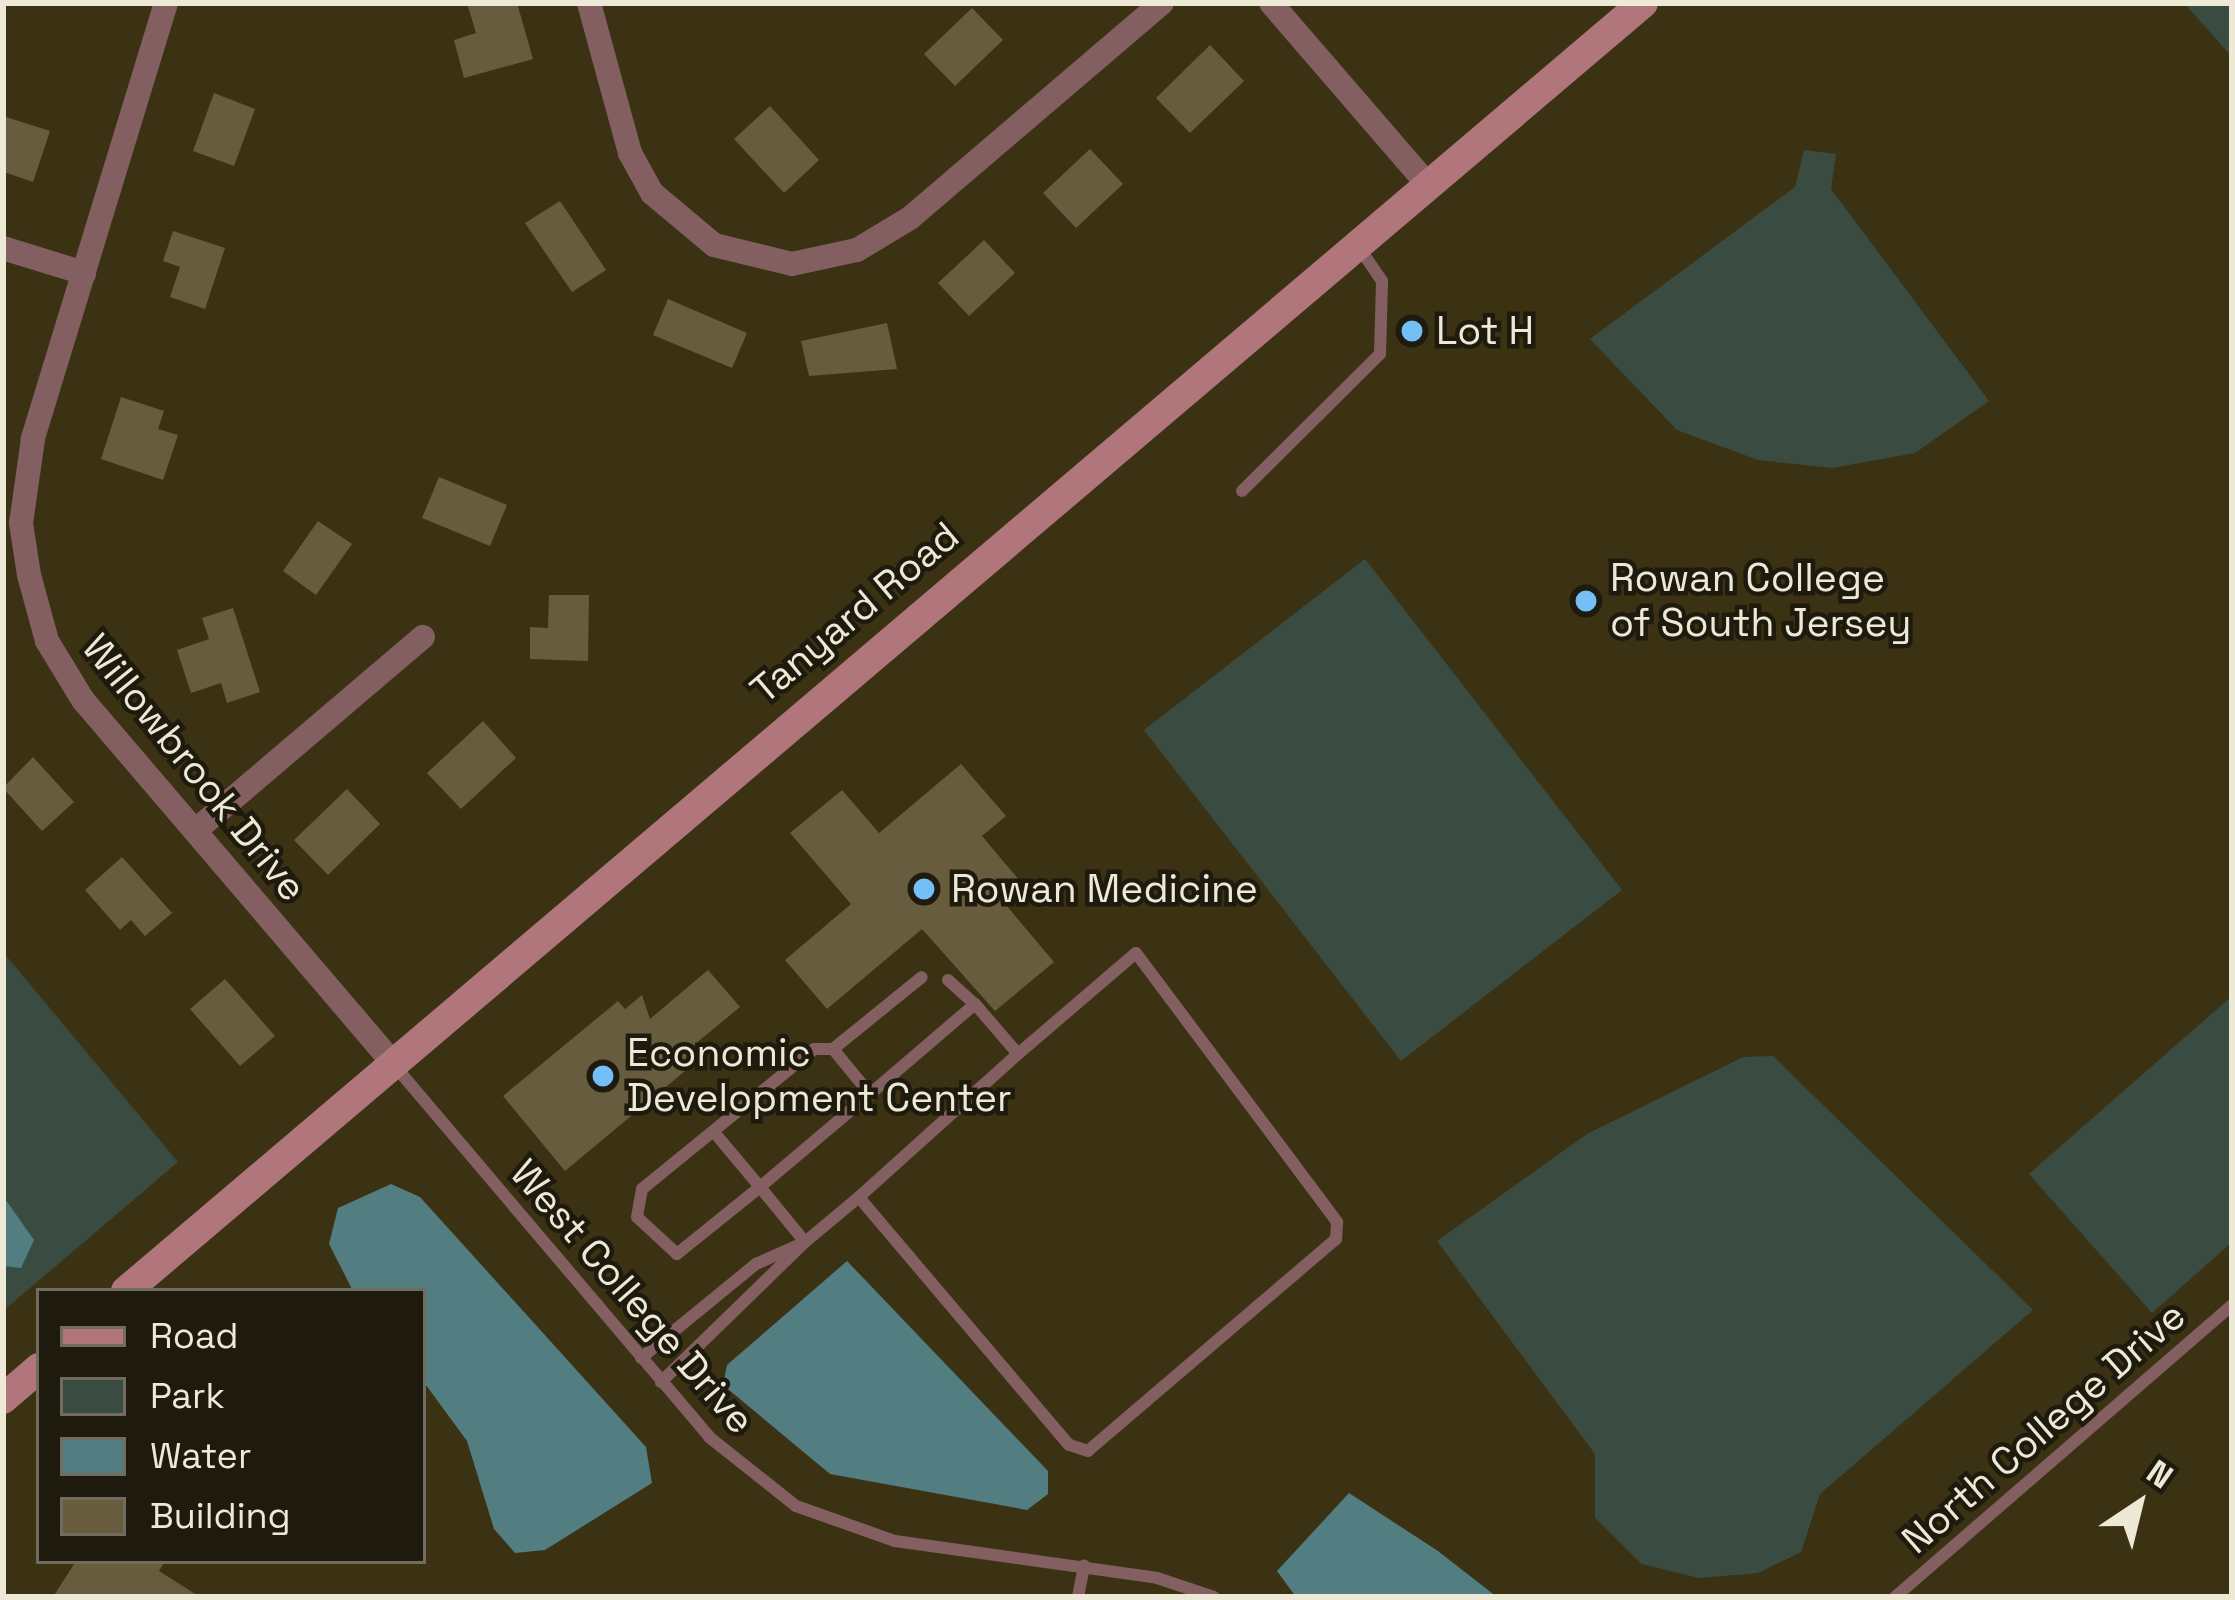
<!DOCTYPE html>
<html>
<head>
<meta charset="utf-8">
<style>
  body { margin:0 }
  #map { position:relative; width:2235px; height:1600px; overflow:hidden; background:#3b3214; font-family:"Space Grotesk",sans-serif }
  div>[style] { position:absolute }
  .green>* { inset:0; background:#3a4c41 }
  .water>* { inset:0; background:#527d81 }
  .building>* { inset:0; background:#675d3e }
  .lane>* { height:12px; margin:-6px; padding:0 6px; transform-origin:6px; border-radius:6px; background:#845f62 }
  .street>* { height:24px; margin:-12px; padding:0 12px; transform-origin:12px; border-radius:12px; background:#845f62 }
  .secondary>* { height:30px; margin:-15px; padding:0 15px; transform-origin:15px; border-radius:15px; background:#b0767c }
  .dots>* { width:33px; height:33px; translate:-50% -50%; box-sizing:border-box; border:6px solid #1e1a0d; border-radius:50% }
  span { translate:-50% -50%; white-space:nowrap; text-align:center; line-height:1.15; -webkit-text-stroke:9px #1e1a0d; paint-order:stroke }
  .poi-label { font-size:39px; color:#eee9d7 }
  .left { translate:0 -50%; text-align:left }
  .street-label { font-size:39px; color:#eee9d7 }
  .frame { position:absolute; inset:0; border:6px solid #eee9d7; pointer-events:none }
  .legend { position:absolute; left:36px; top:1288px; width:390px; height:276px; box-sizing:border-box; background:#1e1a0d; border:3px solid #716d5e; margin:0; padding:15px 21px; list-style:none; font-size:36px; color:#eee9d7 }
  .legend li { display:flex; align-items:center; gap:24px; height:60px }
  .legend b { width:60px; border:3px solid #716d5e }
  .north { position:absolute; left:2079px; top:1444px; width:120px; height:120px; -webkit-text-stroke:9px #1e1a0d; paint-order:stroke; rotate:35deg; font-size:33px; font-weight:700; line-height:48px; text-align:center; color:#eee9d7 }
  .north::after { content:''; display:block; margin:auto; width:42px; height:54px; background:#eee9d7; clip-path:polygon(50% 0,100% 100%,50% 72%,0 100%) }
</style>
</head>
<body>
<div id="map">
  <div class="green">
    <i style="clip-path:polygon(2184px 3px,2232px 3px,2232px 57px)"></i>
    <i style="clip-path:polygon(1804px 150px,1836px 154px,1831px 189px,1989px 401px,1915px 453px,1832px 468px,1758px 460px,1677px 430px,1590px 339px,1795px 187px)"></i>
    <i style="clip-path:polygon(1365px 559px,1622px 890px,1401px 1061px,1144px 730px)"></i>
    <i style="clip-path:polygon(3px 952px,178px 1162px,3px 1311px)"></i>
    <i style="clip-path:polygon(2232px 996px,2232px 1242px,2152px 1313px,2029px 1174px)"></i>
    <i style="clip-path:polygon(1773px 1056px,2033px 1310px,1820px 1494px,1801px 1552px,1758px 1573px,1699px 1578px,1642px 1564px,1595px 1518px,1595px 1454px,1437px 1241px,1587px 1134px,1743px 1057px)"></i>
  </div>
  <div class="water">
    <i style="clip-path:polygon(391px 1184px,420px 1197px,646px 1447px,652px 1483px,545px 1550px,515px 1553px,494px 1529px,467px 1441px,423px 1381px,423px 1291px,353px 1291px,329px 1244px,338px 1208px)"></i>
    <i style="clip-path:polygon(3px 1196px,34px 1240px,21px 1268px,3px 1266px)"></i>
    <i style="clip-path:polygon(847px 1261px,1048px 1471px,1048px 1494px,1027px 1510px,830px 1474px,723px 1385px,727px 1365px)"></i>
    <i style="clip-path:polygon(1349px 1493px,1438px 1551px,1497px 1597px,1296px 1597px,1277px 1571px)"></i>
  </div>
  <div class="building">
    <i style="clip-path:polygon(467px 3px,517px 3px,533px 59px,464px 78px,454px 40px,476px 33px)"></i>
    <i style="clip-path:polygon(972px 8px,1003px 40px,955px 86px,924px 54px)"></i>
    <i style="clip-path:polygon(1210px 45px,1244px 81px,1190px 133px,1156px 98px)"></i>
    <i style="clip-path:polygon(214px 93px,255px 109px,234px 166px,193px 151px)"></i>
    <i style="clip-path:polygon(770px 106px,819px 160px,784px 193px,734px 139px)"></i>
    <i style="clip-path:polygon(3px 116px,50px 131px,33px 182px,4px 172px)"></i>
    <i style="clip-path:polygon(1090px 149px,1123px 184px,1076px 228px,1043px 193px)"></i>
    <i style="clip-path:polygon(560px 201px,606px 270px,572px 292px,525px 223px)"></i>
    <i style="clip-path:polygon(173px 231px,225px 248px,205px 309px,170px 297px,180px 267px,163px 261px)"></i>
    <i style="clip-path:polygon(984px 240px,1015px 273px,969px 316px,938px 283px)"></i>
    <i style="clip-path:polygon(668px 299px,747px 333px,732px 368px,653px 335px)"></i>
    <i style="clip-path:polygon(887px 323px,897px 369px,809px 376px,801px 341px)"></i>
    <i style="clip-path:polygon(121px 397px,164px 411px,158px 429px,178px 435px,163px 480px,101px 459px)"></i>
    <i style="clip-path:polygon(439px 477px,507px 505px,490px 546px,422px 518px)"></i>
    <i style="clip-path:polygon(318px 521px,352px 544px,316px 595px,283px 571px)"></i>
    <i style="clip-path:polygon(549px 595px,589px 595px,588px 661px,530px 659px,530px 627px,548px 628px)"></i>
    <i style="clip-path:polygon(233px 608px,260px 692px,227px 703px,221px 683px,191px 693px,177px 650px,209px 639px,202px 618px)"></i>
    <i style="clip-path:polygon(483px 721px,516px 758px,461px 809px,427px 773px)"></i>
    <i style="clip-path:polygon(33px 757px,74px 802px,42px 831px,3px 788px)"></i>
    <i style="clip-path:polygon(961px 764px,1006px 816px,982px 836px,1020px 881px,1000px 898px,1054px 962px,995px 1011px,922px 929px,827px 1009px,785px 960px,851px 904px,790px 833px,842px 790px,879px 833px)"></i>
    <i style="clip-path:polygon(347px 789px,380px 824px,328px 875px,294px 840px)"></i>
    <i style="clip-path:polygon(122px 857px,172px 913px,145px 936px,131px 920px,120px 930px,85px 890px)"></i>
    <i style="clip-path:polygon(708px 970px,740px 1007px,694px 1045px,703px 1056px,565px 1171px,503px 1096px,618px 1001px,625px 1009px,642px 995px,650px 1019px)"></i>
    <i style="clip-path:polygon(225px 979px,275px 1036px,240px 1066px,190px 1009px)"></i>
    <i style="clip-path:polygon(76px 1561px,165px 1561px,159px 1571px,200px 1597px,53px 1597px)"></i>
  </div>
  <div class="lane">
    <i style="left:1242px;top:491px;width:194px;rotate:-44.8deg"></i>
    <i style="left:1380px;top:354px;width:73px;rotate:-88.4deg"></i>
    <i style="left:1382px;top:281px;width:42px;rotate:-124.4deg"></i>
    <i style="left:1136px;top:953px;width:336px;rotate:53.2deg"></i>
    <i style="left:1337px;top:1222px;width:17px;rotate:93deg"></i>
    <i style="left:1336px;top:1239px;width:326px;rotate:139.5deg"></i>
    <i style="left:1088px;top:1451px;width:20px;rotate:-162deg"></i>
    <i style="left:1069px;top:1445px;width:325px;rotate:-130.3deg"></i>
    <i style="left:859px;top:1197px;width:70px;rotate:140.2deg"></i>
    <i style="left:805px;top:1242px;width:71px;rotate:-129.3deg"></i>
    <i style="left:760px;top:1187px;width:107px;rotate:141.1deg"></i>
    <i style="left:677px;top:1254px;width:54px;rotate:-137.2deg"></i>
    <i style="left:637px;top:1217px;width:28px;rotate:-80deg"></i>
    <i style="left:642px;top:1189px;width:222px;rotate:-39.1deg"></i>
    <i style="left:814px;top:1049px;width:19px"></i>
    <i style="left:833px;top:1049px;width:58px;rotate:50.6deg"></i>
    <i style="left:870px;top:1094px;width:138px;rotate:-40.6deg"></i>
    <i style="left:975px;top:1004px;width:66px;rotate:49.3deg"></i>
    <i style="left:1018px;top:1054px;width:155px;rotate:-40.6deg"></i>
    <i style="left:948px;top:980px;width:36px;rotate:42deg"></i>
    <i style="left:833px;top:1049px;width:114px;rotate:-39deg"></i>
    <i style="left:394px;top:1065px;width:487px;rotate:49.7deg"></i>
    <i style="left:709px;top:1437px;width:111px;rotate:38.4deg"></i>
    <i style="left:796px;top:1506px;width:105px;rotate:19.5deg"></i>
    <i style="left:895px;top:1541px;width:265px;rotate:8deg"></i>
    <i style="left:1157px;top:1578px;width:60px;rotate:18.4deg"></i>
    <i style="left:714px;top:1132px;width:72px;rotate:50.1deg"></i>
    <i style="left:760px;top:1187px;width:144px;rotate:-40.2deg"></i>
    <i style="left:859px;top:1197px;width:214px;rotate:-42deg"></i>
    <i style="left:641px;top:1358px;width:149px;rotate:-39.3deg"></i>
    <i style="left:756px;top:1264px;width:54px;rotate:-24.2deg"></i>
    <i style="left:805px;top:1242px;width:201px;rotate:135.8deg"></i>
    <i style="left:1078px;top:1597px;width:32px;rotate:-79deg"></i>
    <i style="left:1895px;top:1597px;width:446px;rotate:-40.9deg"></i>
  </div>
  <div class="street">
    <i style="left:166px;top:3px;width:456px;rotate:107deg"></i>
    <i style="left:33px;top:439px;width:85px;rotate:98.1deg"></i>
    <i style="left:21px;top:523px;width:53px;rotate:81.3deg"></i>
    <i style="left:29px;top:575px;width:68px;rotate:74.7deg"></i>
    <i style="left:47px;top:641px;width:69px;rotate:58.6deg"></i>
    <i style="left:83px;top:700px;width:473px;rotate:49.5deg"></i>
    <i style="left:589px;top:3px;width:156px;rotate:74.7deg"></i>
    <i style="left:630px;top:153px;width:46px;rotate:61.2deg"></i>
    <i style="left:652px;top:193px;width:81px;rotate:40deg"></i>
    <i style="left:714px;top:245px;width:80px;rotate:13.7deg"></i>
    <i style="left:792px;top:264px;width:66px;rotate:-12.2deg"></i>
    <i style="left:857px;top:250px;width:62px;rotate:-31.1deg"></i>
    <i style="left:910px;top:218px;width:331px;rotate:-40.5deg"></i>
    <i style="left:1271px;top:3px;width:234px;rotate:49.2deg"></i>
    <i style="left:3px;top:248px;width:85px;rotate:17.2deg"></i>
    <i style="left:196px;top:830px;width:298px;rotate:-40.4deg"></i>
  </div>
  <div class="secondary">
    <i style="left:126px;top:1291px;width:1990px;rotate:-40.33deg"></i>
    <i style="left:3px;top:1399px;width:48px;rotate:-40.7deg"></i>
  </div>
  <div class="dots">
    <i style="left:1412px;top:331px;background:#74c0f6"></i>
    <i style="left:1586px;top:601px;background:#74c0f6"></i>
    <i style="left:924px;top:889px;background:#74c0f6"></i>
    <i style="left:603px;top:1076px;background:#74c0f6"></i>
  </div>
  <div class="poi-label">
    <span class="left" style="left:1436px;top:331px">Lot H</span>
    <span class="left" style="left:1610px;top:601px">Rowan College<br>of South Jersey</span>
    <span class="left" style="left:951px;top:889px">Rowan Medicine</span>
    <span class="left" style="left:627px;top:1076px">Economic<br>Development Center</span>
  </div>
  <div class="street-label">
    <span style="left:855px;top:613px;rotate:-40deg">Tanyard Road</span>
    <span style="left:194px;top:768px;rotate:51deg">Willowbrook Drive</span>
    <span style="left:632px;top:1297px;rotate:49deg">West College Drive</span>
    <span style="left:2044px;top:1428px;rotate:-41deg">North College Drive</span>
  </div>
  <div class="frame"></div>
  <ul class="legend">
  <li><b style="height:15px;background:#b0767c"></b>Road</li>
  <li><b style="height:33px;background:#3a4c41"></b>Park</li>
  <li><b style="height:33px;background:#527d81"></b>Water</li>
  <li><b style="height:33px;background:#675d3e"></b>Building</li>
  </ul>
  <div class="north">N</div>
</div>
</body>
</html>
